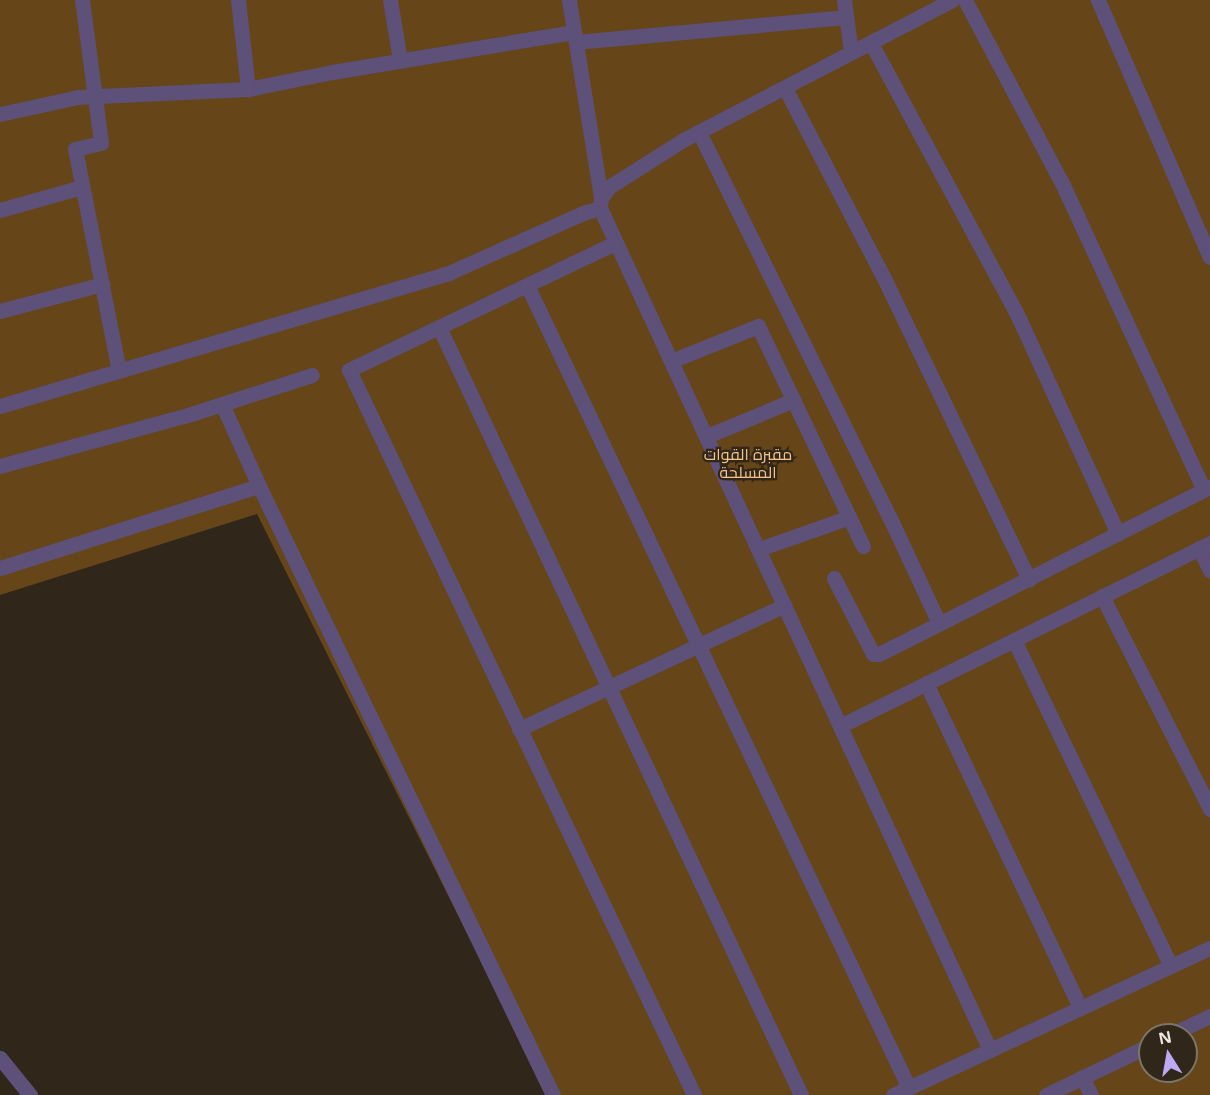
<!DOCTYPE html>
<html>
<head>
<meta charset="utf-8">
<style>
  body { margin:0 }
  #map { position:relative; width:1210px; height:1095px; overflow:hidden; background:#31261a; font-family:"Open Sans",Cairo,sans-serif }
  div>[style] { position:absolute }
  .green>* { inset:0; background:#664518 }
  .service>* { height:15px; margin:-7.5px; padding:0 7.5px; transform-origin:7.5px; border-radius:7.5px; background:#5d5079 }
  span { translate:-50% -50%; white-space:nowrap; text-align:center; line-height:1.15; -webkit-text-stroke:4.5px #31261a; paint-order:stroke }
  .park-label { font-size:16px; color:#f6c387 }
  .north { position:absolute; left:1138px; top:1023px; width:60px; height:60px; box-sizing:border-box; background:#31261a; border:2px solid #7d7469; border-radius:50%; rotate:349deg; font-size:16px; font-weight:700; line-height:24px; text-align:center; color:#efe8e0 }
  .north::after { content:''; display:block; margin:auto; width:21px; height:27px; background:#bfa8f4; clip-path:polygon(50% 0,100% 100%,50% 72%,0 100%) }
</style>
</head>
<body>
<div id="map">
  <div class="green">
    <i style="clip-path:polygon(evenodd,0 0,1210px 0,1210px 1095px,548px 1095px,257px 514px,0 595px,0 0,1150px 1035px,1186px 1035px,1186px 1071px,1150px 1071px,1150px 1035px)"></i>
  </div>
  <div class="service">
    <i style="left:82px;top:0;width:144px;rotate:82.4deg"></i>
    <i style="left:101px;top:143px;width:27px;rotate:167deg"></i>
    <i style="left:75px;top:149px;width:226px;rotate:78.8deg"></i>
    <i style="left:238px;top:0;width:90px;rotate:83.6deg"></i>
    <i style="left:248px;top:89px;width:86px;rotate:-11.4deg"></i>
    <i style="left:332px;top:72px;width:245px;rotate:-9.4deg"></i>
    <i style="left:390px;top:0;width:61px;rotate:80.5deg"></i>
    <i style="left:569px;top:0;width:201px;rotate:80.8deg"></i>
    <i style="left:844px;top:0;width:52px;rotate:82.3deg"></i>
    <i style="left:952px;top:0;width:303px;rotate:152.5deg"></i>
    <i style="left:683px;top:140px;width:88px;rotate:147.6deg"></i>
    <i style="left:609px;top:187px;width:14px;rotate:126deg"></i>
    <i style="left:601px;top:198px;width:10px;rotate:96deg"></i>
    <i style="left:600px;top:208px;width:928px;rotate:65.15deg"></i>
    <i style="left:965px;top:0;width:207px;rotate:62.1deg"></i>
    <i style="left:1062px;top:183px;width:338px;rotate:65.2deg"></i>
    <i style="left:1098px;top:0;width:280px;rotate:66.5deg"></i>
    <i style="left:576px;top:42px;width:271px;rotate:-5.3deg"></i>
    <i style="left:871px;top:43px;width:306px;rotate:61.7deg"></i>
    <i style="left:1016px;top:312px;width:244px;rotate:65.3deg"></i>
    <i style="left:785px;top:88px;width:212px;rotate:62.5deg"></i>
    <i style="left:883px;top:276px;width:337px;rotate:64.3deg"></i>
    <i style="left:0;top:114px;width:80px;rotate:-12.3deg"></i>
    <i style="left:78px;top:97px;width:170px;rotate:-2.7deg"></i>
    <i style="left:699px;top:132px;width:431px;rotate:63.7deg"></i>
    <i style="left:890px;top:518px;width:116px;rotate:65deg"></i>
    <i style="left:0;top:210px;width:85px;rotate:-15.7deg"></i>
    <i style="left:615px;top:243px;width:295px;rotate:154.5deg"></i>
    <i style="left:349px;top:370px;width:803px;rotate:64.55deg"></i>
    <i style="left:527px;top:285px;width:889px;rotate:64.56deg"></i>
    <i style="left:0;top:311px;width:106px;rotate:-14.8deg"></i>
    <i style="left:439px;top:327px;width:849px;rotate:64.76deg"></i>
    <i style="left:671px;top:361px;width:94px;rotate:-21.9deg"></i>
    <i style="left:758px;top:326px;width:244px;rotate:64.5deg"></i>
    <i style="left:222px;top:404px;width:90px;rotate:65.7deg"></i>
    <i style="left:0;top:406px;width:470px;rotate:-16.5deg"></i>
    <i style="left:451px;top:272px;width:145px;rotate:-24.1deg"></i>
    <i style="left:583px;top:213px;width:18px;rotate:-16deg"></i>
    <i style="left:707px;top:436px;width:94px;rotate:-22.5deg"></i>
    <i style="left:0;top:466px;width:195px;rotate:-15.2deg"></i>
    <i style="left:188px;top:415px;width:130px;rotate:-17.9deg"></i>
    <i style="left:1199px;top:548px;width:25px;rotate:64deg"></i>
    <i style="left:759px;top:549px;width:96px;rotate:-19.4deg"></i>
    <i style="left:0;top:568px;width:272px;rotate:-17.6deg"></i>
    <i style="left:259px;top:486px;width:676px;rotate:64.23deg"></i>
    <i style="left:834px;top:578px;width:85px;rotate:62.8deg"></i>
    <i style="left:873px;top:654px;width:6px"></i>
    <i style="left:879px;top:654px;width:371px;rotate:-26.8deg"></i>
    <i style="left:1102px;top:596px;width:239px;rotate:63.1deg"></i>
    <i style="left:1014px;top:640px;width:362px;rotate:64.3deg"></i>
    <i style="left:926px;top:683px;width:360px;rotate:64.6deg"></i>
    <i style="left:842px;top:725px;width:411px;rotate:-26.3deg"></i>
    <i style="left:519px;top:729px;width:293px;rotate:-25deg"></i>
    <i style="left:1170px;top:1035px;width:44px;rotate:-25.4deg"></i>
    <i style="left:0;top:1058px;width:48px;rotate:51deg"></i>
    <i style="left:1082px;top:1077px;width:20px;rotate:63deg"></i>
    <i style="left:893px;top:1095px;width:349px;rotate:-24.9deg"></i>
    <i style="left:1046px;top:1095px;width:115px;rotate:-25.7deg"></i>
  </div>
  <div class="park-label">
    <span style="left:748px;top:463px">مقبرة القوات<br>المسلحة</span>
  </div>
  <div class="north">N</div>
</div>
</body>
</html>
